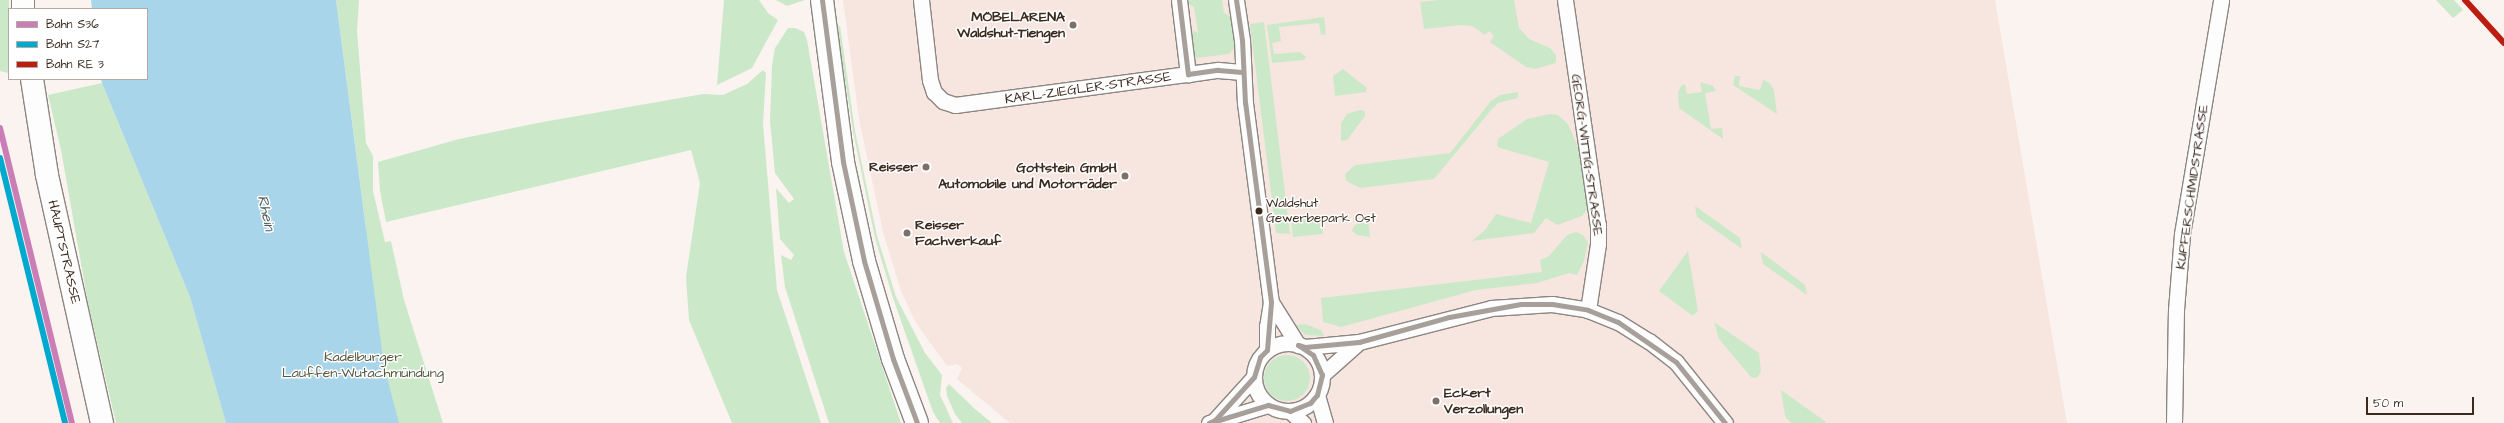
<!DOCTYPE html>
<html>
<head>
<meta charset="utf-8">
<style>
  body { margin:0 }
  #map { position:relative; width:2504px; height:423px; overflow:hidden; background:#faf3f0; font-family:"Architects Daughter",sans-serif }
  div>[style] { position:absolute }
  .built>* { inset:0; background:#f6e6df }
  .green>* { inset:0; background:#cbe9c8 }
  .round { border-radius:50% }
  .water>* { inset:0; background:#a8d5e9 }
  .roads { filter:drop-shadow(1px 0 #8c8681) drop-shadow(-1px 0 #8c8681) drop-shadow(0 1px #8c8681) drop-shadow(0 -1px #8c8681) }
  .minor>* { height:15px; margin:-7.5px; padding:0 7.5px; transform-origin:7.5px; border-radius:7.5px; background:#fefdfd }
  .minor>.ring { margin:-7.5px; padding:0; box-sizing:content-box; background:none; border:15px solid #fefdfd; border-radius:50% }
  .primary>* { height:22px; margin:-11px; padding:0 11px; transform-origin:11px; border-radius:11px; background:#fefdfd }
  .bus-1>* { height:5px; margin:-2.5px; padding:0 2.5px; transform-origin:2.5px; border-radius:2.5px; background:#a79f9a }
  .rail-1>* { height:6px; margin:-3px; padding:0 3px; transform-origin:3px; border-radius:3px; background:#cb7eb5 }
  .rail-2>* { height:6px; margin:-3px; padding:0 3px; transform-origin:3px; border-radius:3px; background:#00a9ce }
  .rail-3>* { height:6px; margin:-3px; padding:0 3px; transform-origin:3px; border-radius:3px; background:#bb1e10 }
  .dots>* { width:11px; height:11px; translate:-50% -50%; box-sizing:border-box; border:2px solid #fff; border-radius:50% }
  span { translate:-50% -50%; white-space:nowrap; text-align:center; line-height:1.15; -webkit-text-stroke:3px #fff; paint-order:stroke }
  .bus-label { font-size:13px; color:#3b2a1e }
  .left { translate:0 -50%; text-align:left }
  .poi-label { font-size:14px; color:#3b2a1e; font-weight:700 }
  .right { translate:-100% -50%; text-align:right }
  .street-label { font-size:14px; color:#3b2a1e }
  .park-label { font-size:14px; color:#565840 }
  .water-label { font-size:15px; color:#51595a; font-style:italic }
  .legend { position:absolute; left:8px; top:8px; width:140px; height:72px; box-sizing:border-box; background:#fff; border:1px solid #b1aaa5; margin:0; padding:5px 7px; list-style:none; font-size:12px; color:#3b2a1e }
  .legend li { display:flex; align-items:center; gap:8px; height:20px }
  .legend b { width:20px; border:1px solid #b1aaa5 }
  .scale { position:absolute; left:2366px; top:397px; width:108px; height:18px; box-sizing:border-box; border:2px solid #3b2a1e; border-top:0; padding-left:5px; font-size:12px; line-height:14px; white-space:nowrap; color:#3b2a1e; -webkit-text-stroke:3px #fff; paint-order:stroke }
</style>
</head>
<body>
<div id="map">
  <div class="built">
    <i style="clip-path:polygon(843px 0,1995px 0,2067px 423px,1010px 423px,957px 379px,962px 368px,957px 364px,947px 366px,916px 323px,901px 291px,883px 232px,859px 119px)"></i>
  </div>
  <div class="green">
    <i style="clip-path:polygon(0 0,9px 0,8px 73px,0 71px)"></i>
    <i style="clip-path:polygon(336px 0,359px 0,357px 31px,366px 143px,373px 156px,373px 191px,385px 242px,391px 241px,404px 300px,443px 423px,318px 423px,366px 228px)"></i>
    <i style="clip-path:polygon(724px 0,759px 0,768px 13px,778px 20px,752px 68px,717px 85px)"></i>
    <i style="clip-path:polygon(776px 0,805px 0,787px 6px)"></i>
    <i style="clip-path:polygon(1183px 0,1222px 0,1224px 13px,1235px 19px,1235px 47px,1229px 54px,1196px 58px,1190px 53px,1187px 28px,1198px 33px,1194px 7px)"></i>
    <i style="clip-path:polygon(1439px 0,1514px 0,1519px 28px,1529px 39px,1550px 48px,1556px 55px,1556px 63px,1535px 69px,1526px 67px,1490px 42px,1494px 36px,1489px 31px,1485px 35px,1472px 26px,1462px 25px,1424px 29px,1420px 2px)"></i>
    <i style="clip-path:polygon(2436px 0,2454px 0,2463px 10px,2453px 18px)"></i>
    <i style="clip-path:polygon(1324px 17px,1326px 34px,1321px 35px,1319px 23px,1279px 27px,1281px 41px,1272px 43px,1274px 54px,1300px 52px,1306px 57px,1304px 60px,1272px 63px,1267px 25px)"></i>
    <i style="clip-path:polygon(1264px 22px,1290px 234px,1276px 233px,1250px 24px)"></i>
    <i style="clip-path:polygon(840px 26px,855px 131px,877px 236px,896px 297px,925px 353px,942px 375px,940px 395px,953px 423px,940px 423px,933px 412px,893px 298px,875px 238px,853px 131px,837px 27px)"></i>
    <i style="clip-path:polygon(788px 28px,795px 28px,804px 32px,807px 40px,844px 252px,901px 423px,829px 423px,785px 287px,781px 255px,791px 260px,794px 255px,780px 239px,776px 188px,789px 203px,794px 199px,775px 173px,770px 121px,772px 65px,775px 48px)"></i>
    <i style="clip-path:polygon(1343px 69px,1367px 88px,1366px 92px,1335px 96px,1333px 76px)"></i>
    <i style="clip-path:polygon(763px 70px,766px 73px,763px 124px,777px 290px,821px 423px,732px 423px,689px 320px,686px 277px,700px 183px,691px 150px,386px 222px,380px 191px,378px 162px,459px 139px,543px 122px,703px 94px,723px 95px,747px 84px)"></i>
    <i style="clip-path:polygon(1735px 76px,1740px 76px,1739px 86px,1760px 90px,1763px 80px,1770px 83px,1774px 90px,1777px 114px,1733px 85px)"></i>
    <i style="clip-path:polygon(1700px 82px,1713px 86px,1716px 91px,1705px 93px,1711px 129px,1722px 128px,1723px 139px,1679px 108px,1678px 93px,1681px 86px,1685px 84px,1687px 94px,1702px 92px)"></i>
    <i style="clip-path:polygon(102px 83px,190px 297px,226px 423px,116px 423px,88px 303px,61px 150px,48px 95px)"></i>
    <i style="clip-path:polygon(1518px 92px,1518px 98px,1498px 103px,1492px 109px,1434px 179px,1360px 188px,1346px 181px,1345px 174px,1355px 165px,1450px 153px,1491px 101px,1500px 95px)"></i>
    <i style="clip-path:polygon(1360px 110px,1365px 111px,1365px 116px,1347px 140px,1341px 141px,1341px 123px,1347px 114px)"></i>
    <i style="clip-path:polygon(1550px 114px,1558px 115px,1568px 124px,1581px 154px,1588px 208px,1582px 216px,1557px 225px,1546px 218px,1534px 233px,1472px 241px,1485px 230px,1496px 214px,1531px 223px,1549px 162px,1500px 148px,1497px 146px,1498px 139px,1527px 119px)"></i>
    <i style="clip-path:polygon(1695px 206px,1740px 238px,1742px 249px,1697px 217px)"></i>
    <i style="clip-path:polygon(1322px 216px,1323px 234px,1293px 237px,1291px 220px)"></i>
    <i style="clip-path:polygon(1362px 220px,1368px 220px,1370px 237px,1357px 235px,1352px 231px,1354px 226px)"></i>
    <i style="clip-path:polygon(1576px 232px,1583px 235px,1588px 242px,1584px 261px,1577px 275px,1569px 273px,1537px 283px,1476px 290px,1341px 327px,1323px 322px,1321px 298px,1542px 272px,1540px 260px,1549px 256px,1567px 235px)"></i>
    <i style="clip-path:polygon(1688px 251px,1698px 311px,1693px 316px,1659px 291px)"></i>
    <i style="clip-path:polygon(1761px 252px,1805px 285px,1807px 295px,1763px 264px)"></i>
    <i style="clip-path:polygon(1714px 322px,1759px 353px,1761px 371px,1758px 377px,1752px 378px,1719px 339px)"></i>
    <i style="clip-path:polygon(1305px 324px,1321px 330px,1324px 336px,1305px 335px,1296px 325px)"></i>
    <i class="round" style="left:1264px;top:355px;width:46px;height:46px"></i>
    <i style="clip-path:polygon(949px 384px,975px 409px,992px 423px,962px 423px,955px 414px,947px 396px,946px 388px)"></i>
    <i style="clip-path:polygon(1781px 390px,1826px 422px,1826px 423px,1791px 423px,1785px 416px)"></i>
  </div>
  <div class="water">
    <i style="clip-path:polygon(91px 0,336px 0,384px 366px,399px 423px,226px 423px,190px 297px,102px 83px,101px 79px,147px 79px,147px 9px,92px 9px)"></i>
  </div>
  <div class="roads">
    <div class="minor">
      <i style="left:921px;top:0;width:81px;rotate:83.6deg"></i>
      <i style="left:930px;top:80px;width:13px;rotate:72deg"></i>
      <i style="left:934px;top:92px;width:13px;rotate:45deg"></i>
      <i style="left:943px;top:101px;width:13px;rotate:18deg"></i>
      <i style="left:955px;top:105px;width:235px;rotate:-7.6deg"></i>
      <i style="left:1188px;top:74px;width:30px;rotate:-8deg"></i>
      <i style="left:1218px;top:70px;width:24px;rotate:5deg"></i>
      <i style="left:1179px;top:0;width:75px;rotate:83.1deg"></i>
      <i style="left:1236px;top:0;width:40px;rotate:81.5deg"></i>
      <i style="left:1242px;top:40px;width:63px;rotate:87.3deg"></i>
      <i style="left:1245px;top:103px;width:201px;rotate:82.6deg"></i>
      <i style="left:1271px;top:302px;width:24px;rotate:99deg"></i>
      <i style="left:1267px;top:326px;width:24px;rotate:90deg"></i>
      <i style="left:1565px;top:0;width:227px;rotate:81.7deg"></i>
      <i style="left:1598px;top:225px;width:19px;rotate:90deg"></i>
      <i style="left:1598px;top:244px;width:67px;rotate:98.6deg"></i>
      <i style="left:1271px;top:302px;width:51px;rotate:57.9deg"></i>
      <i class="ring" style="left:1254px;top:343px;width:53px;height:53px"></i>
      <i style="left:1305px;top:347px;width:54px;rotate:-5.3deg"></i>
      <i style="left:1359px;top:342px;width:136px;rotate:-14.4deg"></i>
      <i style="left:1491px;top:308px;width:61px;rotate:-3.8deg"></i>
      <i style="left:1552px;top:304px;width:36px;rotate:9deg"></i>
      <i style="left:1588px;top:310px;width:32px;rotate:22deg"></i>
      <i style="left:1618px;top:322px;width:36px;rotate:32deg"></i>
      <i style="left:1649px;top:341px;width:34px;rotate:38deg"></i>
      <i style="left:1676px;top:362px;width:78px;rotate:51.2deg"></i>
      <i style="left:1322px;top:375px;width:50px;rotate:-41.7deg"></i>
      <i style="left:1317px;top:395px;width:29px;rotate:74deg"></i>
      <i style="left:1290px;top:411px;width:18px;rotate:43deg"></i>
      <i style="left:1215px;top:420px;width:58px;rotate:-47.8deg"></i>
      <i style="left:1209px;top:423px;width:62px;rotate:-17deg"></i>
      <i style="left:2174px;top:423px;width:113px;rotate:-89deg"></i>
      <i style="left:2176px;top:310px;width:76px;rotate:-85.5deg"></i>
      <i style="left:2182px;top:234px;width:237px;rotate:-80.5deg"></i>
    </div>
    <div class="primary">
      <i style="left:23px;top:0;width:9px;rotate:90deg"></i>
      <i style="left:822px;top:0;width:163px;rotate:82.6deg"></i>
      <i style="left:843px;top:162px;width:101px;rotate:78deg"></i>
      <i style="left:864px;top:261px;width:102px;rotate:73.5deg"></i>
      <i style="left:893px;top:359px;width:68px;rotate:69.4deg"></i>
      <i style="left:32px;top:79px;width:97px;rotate:81.1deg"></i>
      <i style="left:47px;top:175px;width:254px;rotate:77.5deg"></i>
    </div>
  </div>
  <div class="bus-1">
    <i style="left:822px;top:0;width:163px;rotate:82.6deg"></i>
    <i style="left:843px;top:162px;width:101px;rotate:78deg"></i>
    <i style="left:864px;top:261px;width:102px;rotate:73.5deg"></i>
    <i style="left:893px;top:359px;width:68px;rotate:69.4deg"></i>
    <i style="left:1179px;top:0;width:75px;rotate:83.1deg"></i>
    <i style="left:1188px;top:74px;width:30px;rotate:-8deg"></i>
    <i style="left:1218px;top:70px;width:24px;rotate:5deg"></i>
    <i style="left:1298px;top:345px;width:7px;rotate:16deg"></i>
    <i style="left:1305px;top:347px;width:54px;rotate:-5.3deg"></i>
    <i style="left:1359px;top:342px;width:93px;rotate:-15.5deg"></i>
    <i style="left:1449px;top:317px;width:73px;rotate:-10.2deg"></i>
    <i style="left:1521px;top:304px;width:31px"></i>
    <i style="left:1552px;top:304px;width:36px;rotate:9deg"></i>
    <i style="left:1588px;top:310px;width:32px;rotate:22deg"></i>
    <i style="left:1618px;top:322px;width:70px;rotate:34.6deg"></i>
    <i style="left:1676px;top:362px;width:78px;rotate:51.2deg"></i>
    <i style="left:1209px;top:423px;width:7px;rotate:-27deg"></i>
    <i style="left:1215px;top:420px;width:58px;rotate:-47.8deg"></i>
    <i style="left:1254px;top:377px;width:21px;rotate:-73deg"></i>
    <i style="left:1260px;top:357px;width:10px;rotate:-45deg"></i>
    <i style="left:1267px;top:350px;width:48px;rotate:-85.2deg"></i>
    <i style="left:1271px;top:302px;width:201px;rotate:-97.4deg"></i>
    <i style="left:1245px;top:103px;width:63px;rotate:-92.7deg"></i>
    <i style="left:1242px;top:40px;width:40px;rotate:-98.5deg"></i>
    <i style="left:1209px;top:423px;width:62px;rotate:-17deg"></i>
    <i style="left:1268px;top:405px;width:23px;rotate:15deg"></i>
    <i style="left:1290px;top:411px;width:22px;rotate:-22deg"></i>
    <i style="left:1310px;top:403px;width:11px;rotate:-49deg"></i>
    <i style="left:1317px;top:395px;width:21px;rotate:-76deg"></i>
    <i style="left:1322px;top:375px;width:22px;rotate:-114deg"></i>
    <i style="left:1313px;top:355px;width:18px;rotate:-146deg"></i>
  </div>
  <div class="rail-1">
    <i style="left:0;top:128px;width:304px;rotate:76.3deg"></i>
  </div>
  <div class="rail-2">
    <i style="left:0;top:158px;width:273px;rotate:76.2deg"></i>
  </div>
  <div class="rail-3">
    <i style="left:2465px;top:0;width:58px;rotate:47.8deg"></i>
  </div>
  <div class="dots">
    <i style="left:1073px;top:25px;background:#7e7068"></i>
    <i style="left:926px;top:167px;background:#7e7068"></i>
    <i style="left:1125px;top:176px;background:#7e7068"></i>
    <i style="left:1259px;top:211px;background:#3b2a1e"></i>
    <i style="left:907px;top:233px;background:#7e7068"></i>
    <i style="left:1436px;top:401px;background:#7e7068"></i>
  </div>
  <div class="bus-label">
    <span class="left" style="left:1266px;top:211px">Waldshut<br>Gewerbepark Ost</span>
  </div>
  <div class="poi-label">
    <span class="right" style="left:1065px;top:25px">MÖBELARENA<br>Waldshut-Tiengen</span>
    <span class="right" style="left:918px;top:167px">Reisser</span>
    <span class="right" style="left:1117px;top:176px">Gottstein GmbH<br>Automobile und Motorräder</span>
    <span class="left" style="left:915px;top:233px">Reisser<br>Fachverkauf</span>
    <span class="left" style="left:1444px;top:401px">Eckert<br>Verzollungen</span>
  </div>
  <div class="street-label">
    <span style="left:1088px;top:88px;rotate:-8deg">KARL-ZIEGLER-STRASSE</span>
    <span style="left:1587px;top:155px;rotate:82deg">GEORG-WITTIG-STRASSE</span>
    <span style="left:2192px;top:187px;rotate:-82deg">KUPFERSCHMIDSTRASSE</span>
    <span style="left:64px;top:252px;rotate:77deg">HAUPTSTRASSE</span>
  </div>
  <div class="park-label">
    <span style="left:363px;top:365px">Kadelburger<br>Lauffen-Wutachmündung</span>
  </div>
  <div class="water-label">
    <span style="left:266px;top:213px;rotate:77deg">Rhein</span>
  </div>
  <ul class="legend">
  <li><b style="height:5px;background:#cb7eb5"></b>Bahn S36</li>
  <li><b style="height:5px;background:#00a9ce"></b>Bahn S27</li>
  <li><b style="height:5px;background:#bb1e10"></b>Bahn RE 3</li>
  </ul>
  <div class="scale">50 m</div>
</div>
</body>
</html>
